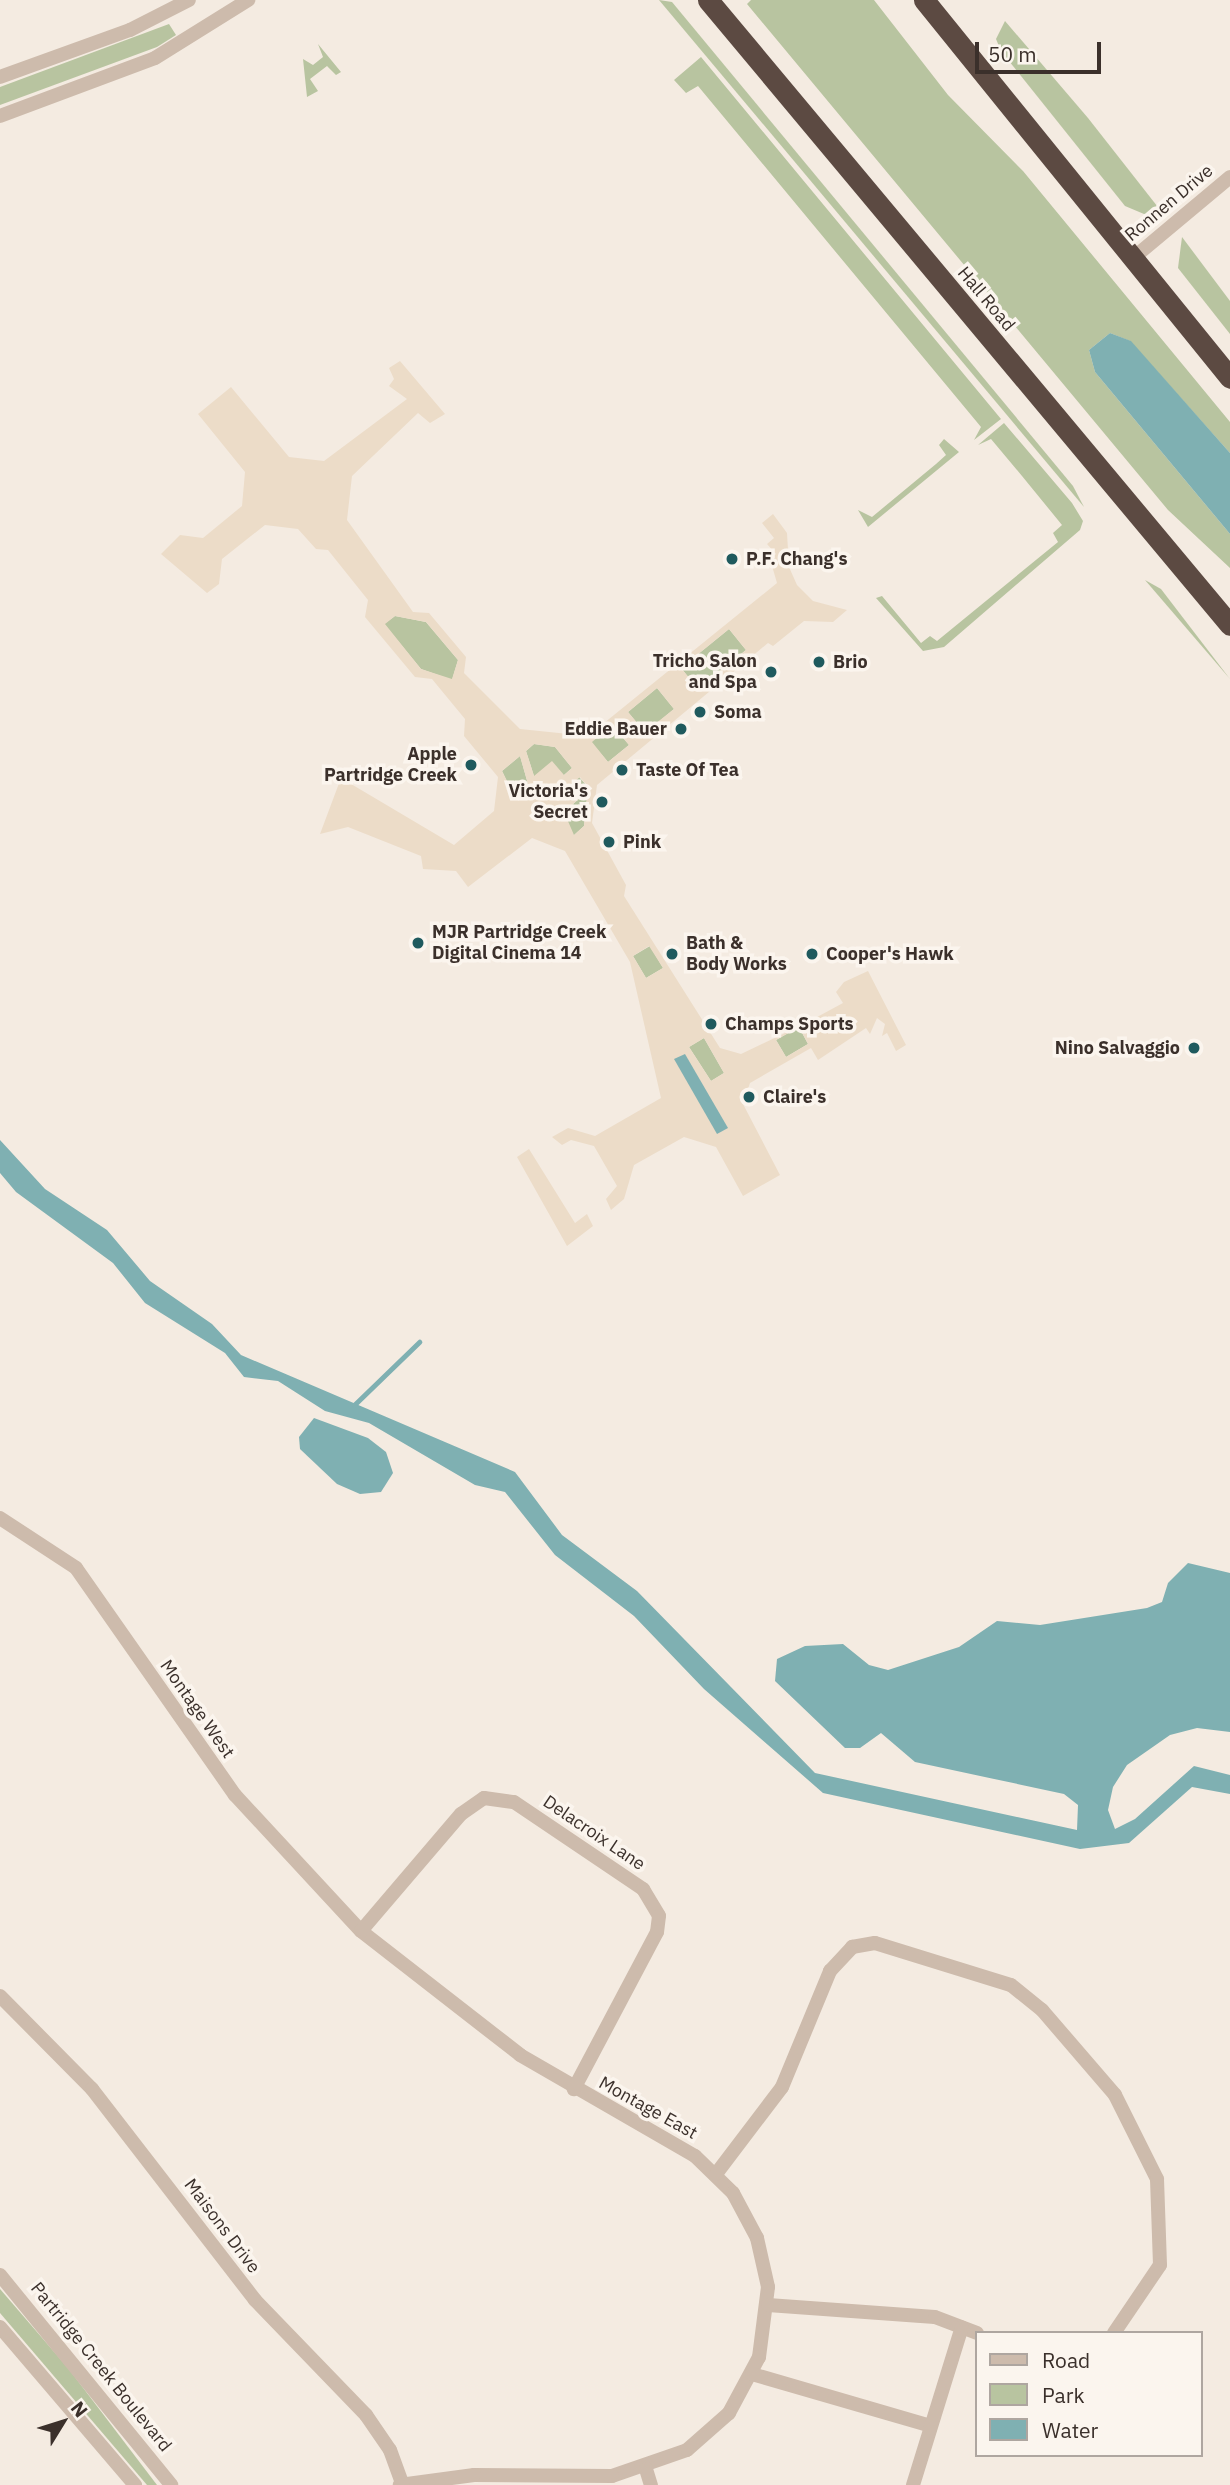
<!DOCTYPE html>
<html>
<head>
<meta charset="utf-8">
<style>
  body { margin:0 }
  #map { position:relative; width:1230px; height:2485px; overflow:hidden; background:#f4ebe1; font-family:"IBM Plex Sans",sans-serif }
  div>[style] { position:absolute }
  .green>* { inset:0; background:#b8c4a0 }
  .plaza>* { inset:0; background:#ecdcc8 }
  .water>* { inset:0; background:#7fb0b2 }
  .stream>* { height:5px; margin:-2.5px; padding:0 2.5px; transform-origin:2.5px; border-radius:2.5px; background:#7fb0b2 }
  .street>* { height:14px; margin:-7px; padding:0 7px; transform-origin:7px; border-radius:7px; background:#cdbbac }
  .highway>* { height:21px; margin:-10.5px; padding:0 10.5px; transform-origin:10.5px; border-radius:10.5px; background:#5c4a42 }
  .dots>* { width:19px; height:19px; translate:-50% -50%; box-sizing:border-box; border:4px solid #fbf5ee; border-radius:50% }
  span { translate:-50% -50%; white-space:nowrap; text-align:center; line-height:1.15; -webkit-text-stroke:7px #fbf5ee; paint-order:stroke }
  .street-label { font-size:18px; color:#3b302b }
  .poi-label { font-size:18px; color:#3b302b; font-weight:700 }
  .left { translate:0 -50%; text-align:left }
  .right { translate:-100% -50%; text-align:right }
  .legend { position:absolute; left:975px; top:2331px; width:228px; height:126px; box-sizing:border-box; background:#fbf5ee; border:2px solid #aea6a0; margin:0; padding:9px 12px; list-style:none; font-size:21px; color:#3b302b }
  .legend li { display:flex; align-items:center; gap:14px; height:35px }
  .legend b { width:35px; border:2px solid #aea6a0 }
  .north { position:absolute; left:28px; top:2387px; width:70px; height:70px; -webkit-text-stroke:5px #fbf5ee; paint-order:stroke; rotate:52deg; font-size:19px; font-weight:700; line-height:28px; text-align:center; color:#3b302b }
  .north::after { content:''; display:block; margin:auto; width:24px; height:32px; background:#3b302b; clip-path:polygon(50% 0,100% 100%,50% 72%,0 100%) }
  .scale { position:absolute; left:975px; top:42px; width:126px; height:32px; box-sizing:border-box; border:4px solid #3b302b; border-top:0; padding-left:9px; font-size:21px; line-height:24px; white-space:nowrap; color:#3b302b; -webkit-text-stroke:5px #fbf5ee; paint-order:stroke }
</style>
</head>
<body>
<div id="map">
  <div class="green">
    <i style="clip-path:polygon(659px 0,672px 2px,1073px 486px,1084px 507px)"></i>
    <i style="clip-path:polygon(751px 0,874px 0,948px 95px,1023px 171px,1230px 422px,1230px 453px,1130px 341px,1110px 333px,1089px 350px,1095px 372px,1230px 534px,1230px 568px,1168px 510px,747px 4px)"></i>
    <i style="clip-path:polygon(1005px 21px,1088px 118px,1161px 211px,1144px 214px,1125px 206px,1001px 51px,996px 39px)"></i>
    <i style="clip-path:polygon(169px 24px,176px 35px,157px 47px,0 105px,0 87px)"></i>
    <i style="clip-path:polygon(318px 44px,341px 72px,336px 75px,327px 66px,310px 79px,318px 91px,307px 97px,303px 59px,313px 65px,323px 57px)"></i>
    <i style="clip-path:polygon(701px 57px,1001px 419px,974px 440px,981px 427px,698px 86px,686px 93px,674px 80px)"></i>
    <i style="clip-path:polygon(1182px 237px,1230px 301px,1230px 334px,1178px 268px)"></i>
    <i style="clip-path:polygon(1004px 423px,1072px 503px,1083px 521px,1080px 530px,944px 647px,923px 651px,876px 598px,882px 596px,921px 643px,930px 636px,937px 641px,1058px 542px,1053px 533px,1062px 525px,1022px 476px,991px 439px,978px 445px)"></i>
    <i style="clip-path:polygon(944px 439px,959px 452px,868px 527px,858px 510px,872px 517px,936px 464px,946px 455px,939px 445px)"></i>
    <i style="clip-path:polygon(1145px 580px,1161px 589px,1230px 679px)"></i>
    <i style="clip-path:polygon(395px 616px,426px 622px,458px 660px,452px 680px,421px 669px,384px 624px)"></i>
    <i style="clip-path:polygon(729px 629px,746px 650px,698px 689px,681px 668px)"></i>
    <i style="clip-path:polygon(657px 688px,674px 709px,645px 733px,628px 712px)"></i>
    <i style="clip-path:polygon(612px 724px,629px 745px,608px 762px,591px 742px)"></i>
    <i style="clip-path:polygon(534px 744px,555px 747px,572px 768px,564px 775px,534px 776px,526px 751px)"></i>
    <i style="clip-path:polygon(520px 756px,528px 784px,514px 796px,502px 771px)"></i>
    <i style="clip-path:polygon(579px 777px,588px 787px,584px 826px,573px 836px,564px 812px,581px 797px,571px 784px)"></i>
    <i style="clip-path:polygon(650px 946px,663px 968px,646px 978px,633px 956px)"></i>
    <i style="clip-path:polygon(799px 1027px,808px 1044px,786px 1057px,776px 1040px)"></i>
    <i style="clip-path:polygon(704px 1038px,724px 1073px,711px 1081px,689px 1047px)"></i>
    <i style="clip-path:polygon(0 2289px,68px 2368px,157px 2485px,147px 2485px,0 2313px)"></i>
  </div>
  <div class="plaza">
    <i style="clip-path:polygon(evenodd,400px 361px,445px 414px,430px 423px,418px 413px,352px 476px,347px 520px,413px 612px,429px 613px,466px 657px,464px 673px,520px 729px,588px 736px,777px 583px,770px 559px,776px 554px,767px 544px,774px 538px,762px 523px,773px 514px,787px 533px,789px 567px,797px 585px,813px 601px,847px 610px,833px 622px,804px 621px,773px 646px,768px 643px,597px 785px,592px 823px,626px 885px,624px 896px,720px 1048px,741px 1054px,806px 1023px,843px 1003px,836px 992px,844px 982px,868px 971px,906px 1045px,896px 1051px,887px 1033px,882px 1036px,885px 1024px,877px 1018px,870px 1034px,866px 1028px,818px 1060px,811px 1048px,750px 1083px,743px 1104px,780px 1175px,743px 1196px,716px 1147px,684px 1137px,634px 1165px,624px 1199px,611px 1210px,606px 1199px,617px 1186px,594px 1146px,571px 1140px,562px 1145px,552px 1137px,568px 1128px,595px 1136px,661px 1098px,630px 962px,565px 851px,532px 838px,468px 887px,456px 871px,423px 869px,421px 856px,348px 827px,320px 834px,341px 778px,454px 845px,494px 811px,498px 777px,464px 736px,465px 719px,432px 679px,415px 677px,365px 617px,368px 600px,328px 550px,316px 549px,298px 529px,265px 525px,222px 559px,219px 584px,207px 593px,161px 554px,180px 535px,203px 538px,242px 506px,245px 472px,198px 414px,231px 387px,289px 457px,324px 461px,407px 399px,389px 386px,394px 379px,389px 368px,400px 361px,395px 616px,426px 622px,458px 660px,452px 679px,421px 669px,385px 624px,395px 616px,400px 361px,729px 629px,746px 650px,698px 689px,681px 668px,729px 629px,400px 361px,657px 688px,674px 709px,645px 732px,628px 712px,657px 688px,400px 361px,612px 725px,629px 745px,608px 762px,592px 742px,612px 725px,400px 361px,534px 744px,555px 747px,572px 768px,564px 775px,552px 761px,534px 776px,526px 751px,534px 744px,400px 361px,520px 756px,528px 784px,514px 795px,502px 771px,520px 756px,400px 361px,580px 777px,588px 787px,584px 826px,574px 835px,564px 812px,581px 797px,571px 784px,580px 777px,400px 361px,649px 946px,663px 968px,646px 978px,633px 956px,649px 946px,400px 361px,799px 1027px,808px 1044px,786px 1057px,776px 1040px,799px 1027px,400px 361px,704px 1038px,724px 1073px,711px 1081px,689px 1047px,704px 1038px)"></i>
    <i style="clip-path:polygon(529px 1149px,575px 1223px,587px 1214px,593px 1226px,567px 1246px,517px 1157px)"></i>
  </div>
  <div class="water">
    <i style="clip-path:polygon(1110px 333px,1131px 341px,1230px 453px,1230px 534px,1095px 372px,1089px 350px)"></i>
    <i style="clip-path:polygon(685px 1054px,728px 1128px,717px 1134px,674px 1059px)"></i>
    <i style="clip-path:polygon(0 1140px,45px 1189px,107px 1230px,150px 1281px,212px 1324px,241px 1355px,515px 1472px,562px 1535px,637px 1591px,815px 1773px,1077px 1830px,1078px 1805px,1064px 1794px,915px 1762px,881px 1733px,860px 1748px,845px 1748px,775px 1681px,777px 1659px,805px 1646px,843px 1644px,869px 1665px,888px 1670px,959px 1647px,997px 1621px,1040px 1625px,1147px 1608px,1162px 1602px,1168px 1583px,1188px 1563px,1230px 1573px,1230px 1732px,1197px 1728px,1170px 1735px,1127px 1765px,1113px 1787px,1108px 1810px,1115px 1829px,1135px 1819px,1194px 1766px,1230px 1775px,1230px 1794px,1192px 1787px,1129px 1843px,1080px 1849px,823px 1793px,704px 1689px,634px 1616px,555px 1555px,505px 1492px,475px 1485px,369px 1423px,325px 1411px,278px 1381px,244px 1377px,225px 1353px,145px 1303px,113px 1263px,16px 1192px,0 1173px)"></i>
    <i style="clip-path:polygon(314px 1418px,368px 1438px,386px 1452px,393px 1473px,381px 1492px,360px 1494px,337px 1484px,300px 1449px,299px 1437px)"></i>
  </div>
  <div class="stream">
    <i style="left:354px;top:1405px;width:91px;rotate:-44.1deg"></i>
  </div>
  <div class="street">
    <i style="left:0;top:77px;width:138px;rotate:-19.9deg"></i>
    <i style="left:130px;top:30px;width:66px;rotate:-27deg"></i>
    <i style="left:0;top:116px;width:165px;rotate:-20.5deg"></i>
    <i style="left:155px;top:58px;width:110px;rotate:-31.9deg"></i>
    <i style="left:1132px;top:259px;width:128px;rotate:-39.9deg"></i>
    <i style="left:0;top:1518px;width:91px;rotate:33.3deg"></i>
    <i style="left:76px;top:1568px;width:277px;rotate:55deg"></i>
    <i style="left:235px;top:1795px;width:185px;rotate:47.2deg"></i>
    <i style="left:361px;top:1931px;width:202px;rotate:37.9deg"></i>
    <i style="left:520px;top:2055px;width:202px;rotate:30deg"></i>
    <i style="left:695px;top:2156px;width:53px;rotate:44.2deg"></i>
    <i style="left:733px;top:2193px;width:51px;rotate:61.9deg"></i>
    <i style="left:757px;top:2238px;width:50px;rotate:77.3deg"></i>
    <i style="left:768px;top:2287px;width:71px;rotate:97.3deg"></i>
    <i style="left:759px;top:2357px;width:64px;rotate:118.2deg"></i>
    <i style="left:729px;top:2413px;width:56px;rotate:138.6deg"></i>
    <i style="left:687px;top:2450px;width:79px;rotate:160.9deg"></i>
    <i style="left:612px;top:2476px;width:138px;rotate:-179.6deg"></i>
    <i style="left:474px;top:2475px;width:75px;rotate:172.3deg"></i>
    <i style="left:361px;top:1931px;width:154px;rotate:-49.5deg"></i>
    <i style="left:461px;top:1814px;width:28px;rotate:-35deg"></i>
    <i style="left:484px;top:1798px;width:30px;rotate:8deg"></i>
    <i style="left:514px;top:1802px;width:156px;rotate:34deg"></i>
    <i style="left:643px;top:1889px;width:31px;rotate:59deg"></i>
    <i style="left:659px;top:1916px;width:16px;rotate:97deg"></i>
    <i style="left:657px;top:1932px;width:178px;rotate:117.9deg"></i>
    <i style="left:0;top:1996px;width:131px;rotate:45.3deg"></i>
    <i style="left:92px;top:2089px;width:267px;rotate:52.3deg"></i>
    <i style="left:255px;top:2300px;width:160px;rotate:46deg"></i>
    <i style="left:366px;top:2415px;width:42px;rotate:55.6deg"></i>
    <i style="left:390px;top:2450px;width:37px;rotate:70deg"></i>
    <i style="left:716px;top:2174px;width:109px;rotate:-52.8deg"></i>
    <i style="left:782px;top:2087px;width:126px;rotate:-67.5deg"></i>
    <i style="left:830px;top:1971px;width:33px;rotate:-47deg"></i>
    <i style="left:852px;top:1947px;width:23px;rotate:-10deg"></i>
    <i style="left:875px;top:1943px;width:142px;rotate:17.2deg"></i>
    <i style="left:1011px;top:1985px;width:40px;rotate:39deg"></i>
    <i style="left:1042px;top:2010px;width:112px;rotate:49.3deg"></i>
    <i style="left:1115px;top:2095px;width:94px;rotate:63.4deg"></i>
    <i style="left:1157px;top:2179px;width:86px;rotate:88deg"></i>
    <i style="left:1160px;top:2265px;width:82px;rotate:124.1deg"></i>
    <i style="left:0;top:2275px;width:271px;rotate:50.8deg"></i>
    <i style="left:768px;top:2305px;width:167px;rotate:4.1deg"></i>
    <i style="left:935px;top:2317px;width:45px;rotate:20.9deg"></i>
    <i style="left:0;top:2327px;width:208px;rotate:49.5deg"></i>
    <i style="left:752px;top:2374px;width:186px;rotate:16.2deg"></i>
    <i style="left:646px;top:2469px;width:17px;rotate:73deg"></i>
    <i style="left:913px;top:2485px;width:165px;rotate:-72.8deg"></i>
  </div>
  <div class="highway">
    <i style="left:708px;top:0;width:814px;rotate:50.13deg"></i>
    <i style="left:924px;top:0;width:486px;rotate:51deg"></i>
  </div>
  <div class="dots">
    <i style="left:732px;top:559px;background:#1f5a5e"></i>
    <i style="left:819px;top:662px;background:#1f5a5e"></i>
    <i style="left:771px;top:672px;background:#1f5a5e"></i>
    <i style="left:700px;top:712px;background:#1f5a5e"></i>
    <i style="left:681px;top:729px;background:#1f5a5e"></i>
    <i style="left:471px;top:765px;background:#1f5a5e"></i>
    <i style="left:622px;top:770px;background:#1f5a5e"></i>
    <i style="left:602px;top:802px;background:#1f5a5e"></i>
    <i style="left:609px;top:842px;background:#1f5a5e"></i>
    <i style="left:418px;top:943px;background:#1f5a5e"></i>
    <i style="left:672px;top:954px;background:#1f5a5e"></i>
    <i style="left:812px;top:954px;background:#1f5a5e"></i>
    <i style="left:711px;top:1024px;background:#1f5a5e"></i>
    <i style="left:1194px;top:1048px;background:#1f5a5e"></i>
    <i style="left:749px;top:1097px;background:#1f5a5e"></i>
  </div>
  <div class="street-label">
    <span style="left:1169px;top:203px;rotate:-40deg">Ronnen Drive</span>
    <span style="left:986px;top:299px;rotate:50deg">Hall Road</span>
    <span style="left:197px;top:1709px;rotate:55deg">Montage West</span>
    <span style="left:594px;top:1833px;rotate:34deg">Delacroix Lane</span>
    <span style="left:648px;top:2108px;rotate:29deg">Montage East</span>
    <span style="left:222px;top:2226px;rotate:53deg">Maisons Drive</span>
    <span style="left:101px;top:2367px;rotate:51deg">Partridge Creek Boulevard</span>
  </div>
  <div class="poi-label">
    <span class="left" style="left:746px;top:559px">P.F. Chang's</span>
    <span class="right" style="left:757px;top:672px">Tricho Salon<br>and Spa</span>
    <span class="left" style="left:833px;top:662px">Brio</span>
    <span class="left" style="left:714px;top:712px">Soma</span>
    <span class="right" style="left:667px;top:729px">Eddie Bauer</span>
    <span class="right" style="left:457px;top:765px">Apple<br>Partridge Creek</span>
    <span class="left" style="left:636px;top:770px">Taste Of Tea</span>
    <span class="right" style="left:588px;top:802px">Victoria's<br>Secret</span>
    <span class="left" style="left:623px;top:842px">Pink</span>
    <span class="left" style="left:432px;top:943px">MJR Partridge Creek<br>Digital Cinema 14</span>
    <span class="left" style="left:686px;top:954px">Bath &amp;<br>Body Works</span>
    <span class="left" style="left:826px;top:954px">Cooper's Hawk</span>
    <span class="left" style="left:725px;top:1024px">Champs Sports</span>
    <span class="right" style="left:1180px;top:1048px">Nino Salvaggio</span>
    <span class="left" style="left:763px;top:1097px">Claire's</span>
  </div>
  <ul class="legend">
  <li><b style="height:9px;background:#cdbbac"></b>Road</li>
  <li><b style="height:19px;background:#b8c4a0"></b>Park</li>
  <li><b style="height:19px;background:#7fb0b2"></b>Water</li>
  </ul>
  <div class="north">N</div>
  <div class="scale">50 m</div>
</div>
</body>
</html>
